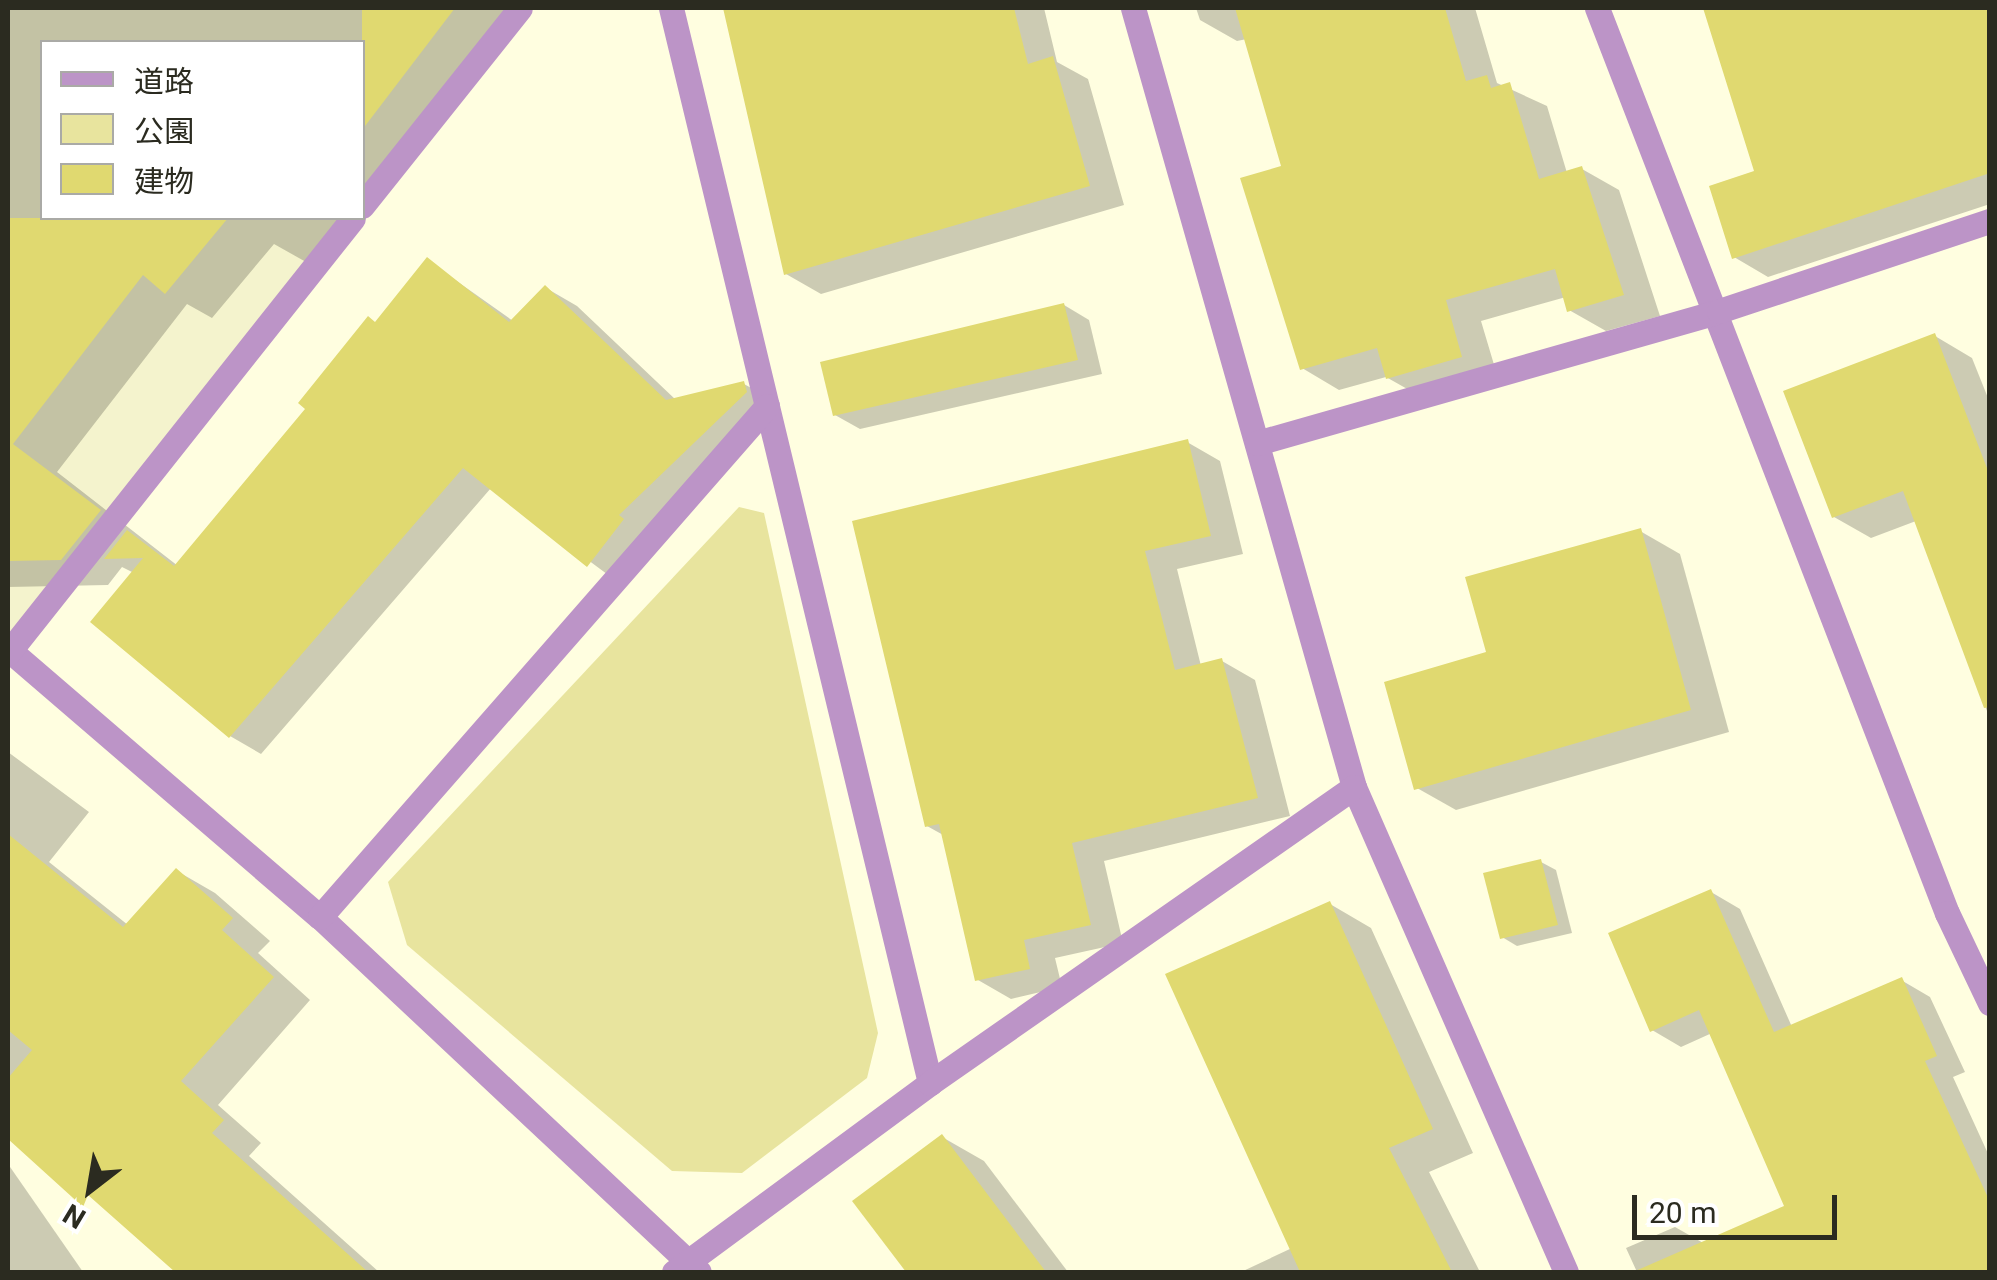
<!DOCTYPE html>
<html>
<head>
<meta charset="utf-8">
<style>
  body { margin:0 }
  #map { position:relative; width:1997px; height:1280px; overflow:hidden; background:#fffee0; font-family:Roboto,"Noto Sans JP",sans-serif }
  div>[style] { position:absolute }
  .built>* { inset:0; background:#f4f3cd }
  .green>* { inset:0; background:#e8e49e }
  .shadow>* { inset:0; background:#0003 }
  .building>* { inset:0; background:#e0d970 }
  .street>* { height:25px; margin:-12.5px; padding:0 12.5px; transform-origin:12.5px; border-radius:12.5px; background:#bc94c7 }
  span { translate:-50% -50%; white-space:nowrap; text-align:center; line-height:1.15; -webkit-text-stroke:10px #fff; paint-order:stroke }
  .frame { position:absolute; inset:0; border:10px solid #2b2b20; pointer-events:none }
  .legend { position:absolute; left:40px; top:40px; width:325px; height:180px; box-sizing:border-box; background:#fff; border:2px solid #aaaaa6; margin:0; padding:12px 18px; list-style:none; font-size:30px; color:#2b2b20 }
  .legend li { display:flex; align-items:center; gap:20px; height:50px }
  .legend b { width:50px; border:2px solid #aaaaa6 }
  .north { position:absolute; left:40px; top:1140px; width:100px; height:100px; -webkit-text-stroke:8px #fff; paint-order:stroke; rotate:211deg; font-size:28px; font-weight:700; line-height:40px; text-align:center; color:#2b2b20 }
  .north::after { content:''; display:block; margin:auto; width:35px; height:45px; background:#2b2b20; clip-path:polygon(50% 0,100% 100%,50% 72%,0 100%) }
  .scale { position:absolute; left:1632px; top:1195px; width:205px; height:45px; box-sizing:border-box; border:5px solid #2b2b20; border-top:0; padding-left:12px; font-size:30px; line-height:35px; white-space:nowrap; color:#2b2b20; -webkit-text-stroke:8px #fff; paint-order:stroke }
</style>
</head>
<body>
<div id="map">
  <div class="built">
    <i style="clip-path:polygon(8px 8px,531px 8px,363px 215px,362px 42px,42px 42px,42px 218px,361px 218px,8px 655px)"></i>
  </div>
  <div class="green">
    <i style="clip-path:polygon(739px 507px,764px 513px,878px 1033px,867px 1078px,742px 1173px,672px 1171px,407px 945px,388px 882px)"></i>
  </div>
  <div class="shadow">
    <i style="clip-path:polygon(evenodd,8px 8px,527px 8px,322px 271px,274px 244px,212px 318px,187px 304px,57px 472px,178px 566px,427px 260px,513px 321px,546px 288px,577px 306px,676px 400px,744px 384px,775px 401px,619px 583px,491px 488px,261px 754px,230px 736px,134px 573px,122px 567px,108px 585px,8px 587px,8px 8px,42px 42px,362px 42px,362px 218px,42px 218px,42px 42px)"></i>
    <i style="clip-path:polygon(724px 8px,1044px 8px,1057px 62px,1088px 79px,1124px 205px,821px 294px,786px 274px)"></i>
    <i style="clip-path:polygon(1196px 8px,1475px 8px,1497px 83px,1547px 106px,1567px 173px,1582px 169px,1619px 190px,1660px 316px,1606px 331px,1569px 310px,1566px 297px,1481px 321px,1498px 378px,1425px 399px,1386px 377px,1339px 390px,1302px 368px,1285px 168px,1247px 39px,1237px 41px,1200px 20px)"></i>
    <i style="clip-path:polygon(1705px 8px,1990px 8px,1990px 204px,1768px 277px,1734px 257px,1757px 173px)"></i>
    <i style="clip-path:polygon(1064px 305px,1089px 320px,1102px 374px,860px 429px,835px 415px)"></i>
    <i style="clip-path:polygon(1935px 336px,1972px 358px,1990px 403px,1990px 719px,1916px 521px,1871px 538px,1834px 517px)"></i>
    <i style="clip-path:polygon(1187px 442px,1220px 461px,1243px 554px,1177px 569px,1201px 666px,1222px 661px,1255px 680px,1290px 816px,1104px 861px,1123px 943px,1055px 958px,1062px 987px,1011px 999px,978px 980px,945px 836px,927px 826px)"></i>
    <i style="clip-path:polygon(1640px 531px,1680px 554px,1729px 732px,1456px 810px,1417px 788px,1489px 653px)"></i>
    <i style="clip-path:polygon(8px 752px,89px 812px,49px 862px,128px 925px,177px 871px,215px 893px,270px 941px,258px 953px,310px 1000px,218px 1105px,261px 1143px,249px 1156px,379px 1272px,179px 1272px,8px 1121px)"></i>
    <i style="clip-path:polygon(1541px 862px,1556px 870px,1572px 933px,1517px 946px,1502px 937px)"></i>
    <i style="clip-path:polygon(1711px 892px,1740px 909px,1792px 1027px,1901px 980px,1930px 997px,1965px 1072px,1953px 1077px,1990px 1158px,1990px 1272px,1637px 1272px,1626px 1248px,1675px 1227px,1705px 1244px,1787px 1208px,1712px 1033px,1681px 1047px,1652px 1030px)"></i>
    <i style="clip-path:polygon(1330px 904px,1371px 928px,1473px 1153px,1429px 1172px,1480px 1272px,1241px 1272px,1292px 1248px)"></i>
    <i style="clip-path:polygon(942px 1137px,984px 1161px,1068px 1272px,909px 1272px,856px 1201px)"></i>
    <i style="clip-path:polygon(8px 1164px,83px 1272px,8px 1272px)"></i>
  </div>
  <div class="building">
    <i style="clip-path:polygon(362px 8px,455px 8px,362px 130px)"></i>
    <i style="clip-path:polygon(723px 8px,1014px 8px,1028px 64px,1053px 56px,1090px 186px,784px 275px)"></i>
    <i style="clip-path:polygon(1235px 8px,1445px 8px,1466px 81px,1487px 75px,1491px 88px,1510px 82px,1539px 179px,1582px 166px,1624px 295px,1567px 312px,1555px 269px,1446px 300px,1462px 357px,1386px 379px,1377px 348px,1300px 370px,1240px 178px,1281px 166px)"></i>
    <i style="clip-path:polygon(1703px 8px,1990px 8px,1990px 173px,1732px 259px,1709px 186px,1754px 171px)"></i>
    <i style="clip-path:polygon(8px 218px,228px 218px,165px 294px,143px 275px,13px 444px,101px 510px,61px 560px,8px 561px)"></i>
    <i style="clip-path:polygon(427px 257px,509px 322px,545px 285px,666px 400px,744px 381px,747px 392px,619px 515px,624px 519px,587px 567px,463px 468px,229px 738px,90px 622px,143px 558px,104px 559px,127px 530px,174px 566px,305px 409px,298px 403px,368px 316px,375px 322px)"></i>
    <i style="clip-path:polygon(1064px 303px,1078px 360px,833px 416px,820px 362px)"></i>
    <i style="clip-path:polygon(1935px 333px,1990px 476px,1990px 707px,1984px 708px,1903px 491px,1832px 518px,1783px 391px)"></i>
    <i style="clip-path:polygon(1188px 439px,1211px 536px,1145px 551px,1175px 670px,1222px 658px,1258px 798px,1072px 843px,1091px 925px,1024px 940px,1030px 969px,975px 981px,939px 824px,925px 827px,852px 521px)"></i>
    <i style="clip-path:polygon(1641px 528px,1691px 710px,1414px 790px,1384px 682px,1486px 652px,1465px 577px)"></i>
    <i style="clip-path:polygon(8px 834px,123px 927px,176px 868px,233px 918px,222px 930px,274px 977px,181px 1081px,224px 1120px,212px 1133px,368px 1272px,175px 1272px,88px 1195px,83px 1207px,8px 1139px,8px 1078px,32px 1050px,8px 1030px)"></i>
    <i style="clip-path:polygon(1541px 859px,1558px 925px,1500px 939px,1483px 873px)"></i>
    <i style="clip-path:polygon(1711px 889px,1774px 1032px,1902px 977px,1937px 1056px,1925px 1061px,1990px 1202px,1990px 1272px,1633px 1272px,1784px 1206px,1699px 1010px,1650px 1032px,1608px 933px)"></i>
    <i style="clip-path:polygon(1330px 901px,1433px 1129px,1389px 1148px,1452px 1272px,1300px 1272px,1165px 974px)"></i>
    <i style="clip-path:polygon(942px 1134px,1046px 1272px,906px 1272px,852px 1201px)"></i>
  </div>
  <div class="street">
    <i style="left:671px;top:8px;width:1106px;rotate:76.45deg"></i>
    <i style="left:1133px;top:8px;width:810px;rotate:74.16deg"></i>
    <i style="left:1354px;top:787px;width:529px;rotate:66.39deg"></i>
    <i style="left:1597px;top:8px;width:970px;rotate:68.86deg"></i>
    <i style="left:1947px;top:913px;width:100px;rotate:64.5deg"></i>
    <i style="left:362px;top:206px;width:253px;rotate:-51.4deg"></i>
    <i style="left:1257px;top:443px;width:480px;rotate:-15.9deg"></i>
    <i style="left:1719px;top:311px;width:286px;rotate:-18.4deg"></i>
    <i style="left:8px;top:649px;width:411px;rotate:40.7deg"></i>
    <i style="left:320px;top:917px;width:519px;rotate:43.13deg"></i>
    <i style="left:8px;top:653px;width:555px;rotate:-51.58deg"></i>
    <i style="left:320px;top:917px;width:679px;rotate:-48.82deg"></i>
    <i style="left:674px;top:1272px;width:318px;rotate:-36.4deg"></i>
    <i style="left:930px;top:1083px;width:517px;rotate:-34.92deg"></i>
  </div>
  <div class="frame"></div>
  <ul class="legend">
  <li><b style="height:12px;background:#bc94c7"></b>道路</li>
  <li><b style="height:28px;background:#e8e49e"></b>公園</li>
  <li><b style="height:28px;background:#e0d970"></b>建物</li>
  </ul>
  <div class="north">N</div>
  <div class="scale">20 m</div>
</div>
</body>
</html>
